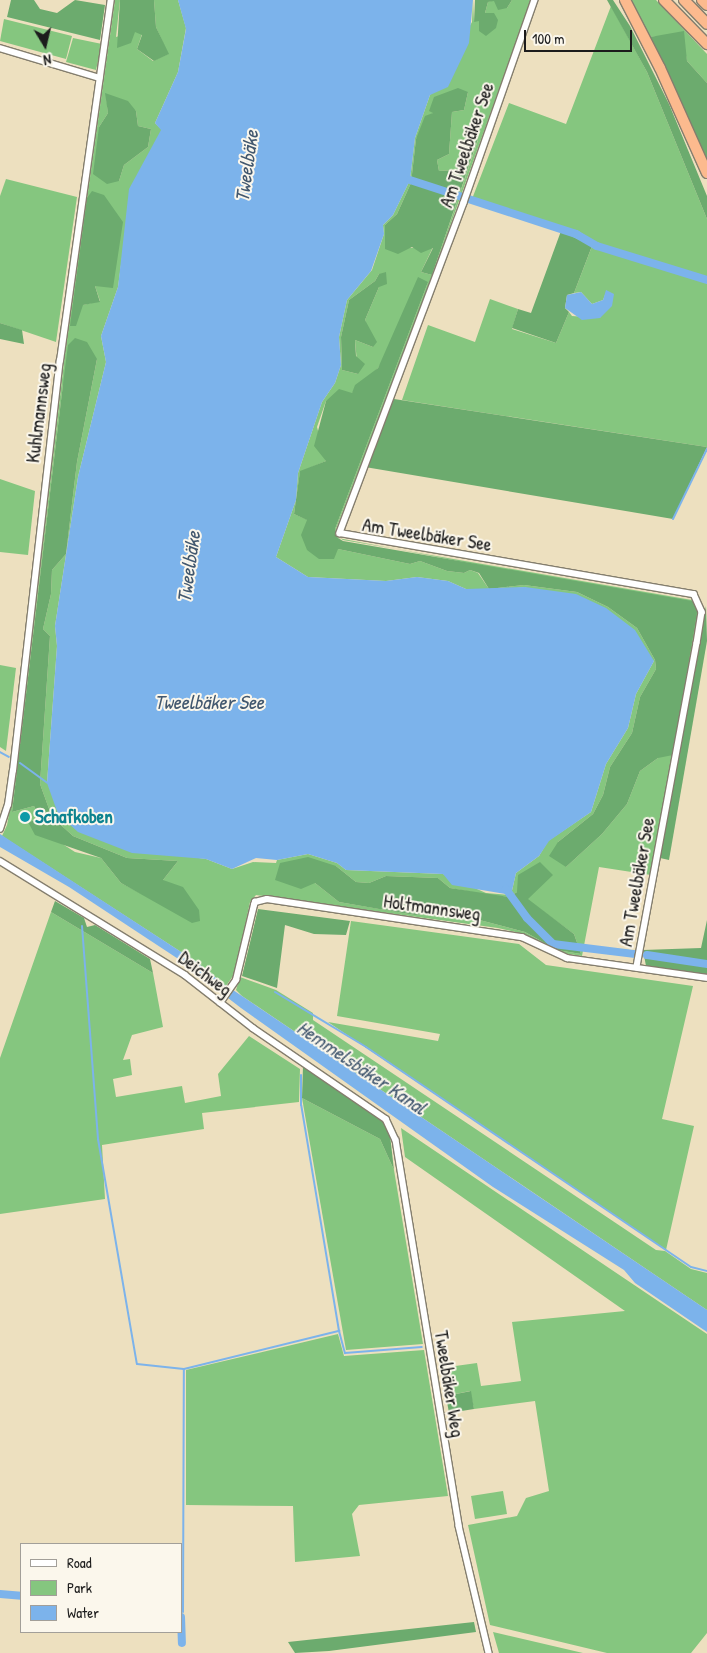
<!DOCTYPE html>
<html>
<head>
<meta charset="utf-8">
<style>
  body { margin:0 }
  #map { position:relative; width:707px; height:1653px; overflow:hidden; background:#ede0bf; font-family:"Patrick Hand",sans-serif }
  div>[style] { position:absolute }
  .green>* { inset:0; background:#85c67f }
  .forest>* { inset:0; background:#6cab6e }
  .water>* { inset:0; background:#7cb3eb }
  .stream>* { height:2px; margin:-1px; padding:0 1px; transform-origin:1px; border-radius:1px; background:#7cb3eb }
  .canal>* { height:8px; margin:-4px; padding:0 4px; transform-origin:4px; border-radius:4px; background:#7cb3eb }
  .roads { filter:drop-shadow(1px 0 #847e6e) drop-shadow(-1px 0 #847e6e) drop-shadow(0 1px #847e6e) drop-shadow(0 -1px #847e6e) }
  .street>* { height:5.5px; margin:-2.75px; padding:0 2.75px; transform-origin:2.75px; border-radius:2.75px; background:#fff }
  .highway>* { height:10px; margin:-5px; padding:0 5px; transform-origin:5px; border-radius:5px; background:#fcba8e }
  .dots>* { width:14px; height:14px; translate:-50% -50%; box-sizing:border-box; border:2px solid #fbf7ec; border-radius:50% }
  span { translate:-50% -50%; white-space:nowrap; text-align:center; line-height:1.15; -webkit-text-stroke:4px #fbf7ec; paint-order:stroke }
  .street-label { font-size:19px; color:#1c1c1c }
  .culture-label { font-size:19px; color:#0d838f; font-weight:700 }
  .left { translate:0 -50%; text-align:left }
  .water-label { font-size:20px; color:#42586f; font-style:italic }
  .legend { position:absolute; left:20px; top:1543px; width:162px; height:90px; box-sizing:border-box; background:#fbf7ec; border:1px solid #a29f99; margin:0; padding:6px 9px; list-style:none; font-size:15px; color:#1c1c1c }
  .legend li { display:flex; align-items:center; gap:10px; height:25px }
  .legend b { width:25px; border:1px solid #a29f99 }
  .north { position:absolute; left:20px; top:20px; width:50px; height:50px; -webkit-text-stroke:4px #fbf7ec; paint-order:stroke; rotate:171deg; font-size:14px; font-weight:700; line-height:20px; text-align:center; color:#1c1c1c }
  .north::after { content:''; display:block; margin:auto; width:18px; height:22px; background:#1c1c1c; clip-path:polygon(50% 0,100% 100%,50% 72%,0 100%) }
  .scale { position:absolute; left:524px; top:30px; width:108px; height:22px; box-sizing:border-box; border:2px solid #1c1c1c; border-top:0; padding-left:6px; font-size:15px; line-height:18px; white-space:nowrap; color:#1c1c1c; -webkit-text-stroke:4px #fbf7ec; paint-order:stroke }
</style>
</head>
<body>
<div id="map">
  <div class="green">
    <i style="clip-path:polygon(evenodd,115px 0,120px 0,116px 37px,135px 31px,142px 34px,137px 49px,153px 61px,168px 54px,156px 27px,154px 0,178px 0,186px 28px,178px 72px,155px 123px,162px 130px,123px 250px,118px 287px,101px 336px,106px 362px,78px 477px,55px 626px,57px 646px,47px 783px,178px 855px,206px 859px,232px 869px,253px 862px,276px 863px,277px 860px,308px 854px,337px 863px,346px 870px,443px 874px,486px 893px,511px 895px,516px 873px,539px 856px,548px 841px,591px 812px,606px 764px,628px 728px,636px 694px,654px 661px,525px 587px,489px 591px,466px 589px,448px 581px,417px 577px,386px 581px,308px 577px,276px 557px,296px 500px,298px 473px,322px 402px,335px 383px,341px 365px,339px 337px,347px 300px,372px 270px,384px 234px,383px 225px,393px 215px,410px 180px,415px 138px,430px 95px,472px 22px,473px 0,474px 22px,485px 13px,488px 2px,494px 0,507px 8px,512px 0,531px 0,416px 321px,336px 529px,338px 537px,343px 540px,692px 600px,699px 607px,651px 875px,599px 867px,582px 956px,556px 952px,524px 934px,498px 928px,256px 895px,250px 902px,235px 973px,226px 986px,195px 961px,2px 836px,7px 825px,17px 771px,64px 362px,115px 0,468px 92px,464px 110px,452px 112px,449px 154px,437px 160px,439px 171px,455px 170px,466px 148px,478px 140px,432px 275px,421px 272px,433px 247px,386px 249px,385px 225px,397px 214px,411px 183px,416px 139px,433px 113px,468px 92px,115px 0,106px 94px,136px 111px,138px 126px,151px 129px,148px 147px,124px 165px,119px 181px,99px 127px,108px 113px,106px 94px,115px 0,122px 222px,95px 286px,100px 301px,83px 305px,122px 222px,115px 0,379px 274px,379px 287px,365px 320px,373px 347px,355px 340px,358px 374px,342px 370px,341px 337px,349px 300px,375px 281px,379px 274px,115px 0,428px 282px,335px 529px,338px 538px,698px 607px,658px 758px,640px 771px,627px 804px,602px 834px,566px 867px,558px 842px,593px 814px,603px 795px,610px 767px,632px 733px,640px 697px,656px 669px,655px 660px,637px 628px,608px 607px,577px 592px,524px 585px,489px 589px,478px 573px,470px 570px,464px 573px,447px 571px,420px 561px,410px 564px,338px 549px,307px 550px,308px 520px,294px 514px,300px 472px,326px 461px,317px 427px,326px 401px,352px 393px,378px 368px,428px 282px,115px 0,97px 359px,77px 462px,66px 554px,52px 570px,51px 594px,43px 629px,50px 636px,40px 784px,52px 817px,73px 836px,127px 858px,178px 861px,163px 880px,155px 901px,121px 883px,101px 858px,75px 852px,28px 822px,40px 819px,34px 806px,12px 812px,63px 384px,97px 359px,115px 0,336px 866px,356px 882px,369px 883px,386px 876px,438px 878px,450px 888px,488px 895px,509px 897px,517px 892px,574px 934px,581px 954px,557px 950px,525px 932px,449px 912px,415px 915px,339px 902px,315px 883px,336px 866px)"></i>
    <i style="clip-path:polygon(629px 0,656px 0,707px 54px,707px 83px,687px 61px,683px 40px,671px 35px,650px 37px)"></i>
    <i style="clip-path:polygon(611px 6px,647px 72px,707px 219px,707px 447px,402px 400px,428px 325px,475px 342px,490px 299px,518px 309px,512px 329px,556px 343px,569px 312px,572px 316px,600px 318px,607px 290px,603px 300px,592px 304px,581px 292px,574px 293px,594px 241px,578px 231px,472px 199px,509px 103px,566px 124px)"></i>
    <i style="clip-path:polygon(4px 19px,72px 36px,66px 59px,0 41px)"></i>
    <i style="clip-path:polygon(73px 38px,102px 44px,96px 70px,66px 62px)"></i>
    <i style="clip-path:polygon(6px 179px,77px 197px,56px 342px,0 323px,0 196px)"></i>
    <i style="clip-path:polygon(0 479px,35px 491px,28px 555px,0 552px)"></i>
    <i style="clip-path:polygon(0 665px,16px 668px,6px 751px,0 747px)"></i>
    <i style="clip-path:polygon(51px 912px,153px 973px,163px 1027px,132px 1035px,123px 1060px,130px 1059px,132px 1075px,113px 1079px,116px 1097px,182px 1086px,185px 1103px,221px 1096px,218px 1074px,249px 1036px,300px 1069px,299px 1102px,202px 1113px,204px 1129px,102px 1145px,105px 1199px,0 1214px,0 1058px)"></i>
    <i style="clip-path:polygon(351px 921px,519px 944px,546px 965px,693px 986px,662px 1119px,694px 1126px,666px 1250px,328px 1022px,438px 1041px,440px 1034px,337px 1016px)"></i>
    <i style="clip-path:polygon(240px 977px,276px 990px,313px 1013px,313px 1020px,656px 1250px,665px 1251px,691px 1269px,707px 1273px,707px 1310px,242px 996px,236px 990px)"></i>
    <i style="clip-path:polygon(302px 1098px,380px 1139px,394px 1170px,423px 1344px,346px 1350px)"></i>
    <i style="clip-path:polygon(401px 1128px,707px 1334px,707px 1633px,691px 1653px,607px 1653px,490px 1625px,468px 1525px,517px 1516px,526px 1498px,549px 1491px,535px 1401px,474px 1409px,470px 1391px,446px 1396px,441px 1368px,477px 1363px,481px 1386px,521px 1381px,512px 1322px,625px 1311px,405px 1157px)"></i>
    <i style="clip-path:polygon(338px 1334px,344px 1356px,424px 1350px,448px 1496px,359px 1505px,352px 1514px,360px 1556px,295px 1562px,293px 1506px,186px 1505px,186px 1370px)"></i>
    <i style="clip-path:polygon(503px 1491px,507px 1514px,475px 1519px,471px 1496px)"></i>
    <i style="clip-path:polygon(493px 1632px,583px 1653px,499px 1653px)"></i>
  </div>
  <div class="forest">
    <i style="clip-path:polygon(11px 0,34px 0,40px 9px,57px 13px,75px 0,105px 5px,100px 40px,7px 17px)"></i>
    <i style="clip-path:polygon(120px 0,154px 0,156px 27px,169px 54px,154px 61px,137px 49px,142px 35px,135px 32px,131px 43px,117px 48px)"></i>
    <i style="clip-path:polygon(475px 0,512px 0,507px 8px,498px 10px,494px 1px,488px 2px,485px 13px,494px 13px,498px 20px,496px 28px,486px 36px,479px 31px,479px 21px,474px 22px)"></i>
    <i style="clip-path:polygon(607px 0,613px 0,630px 26px,669px 104px,707px 196px,707px 219px,647px 72px)"></i>
    <i style="clip-path:polygon(684px 31px,687px 61px,707px 83px,707px 162px,650px 37px)"></i>
    <i style="clip-path:polygon(458px 88px,468px 92px,464px 110px,452px 112px,449px 154px,437px 160px,439px 171px,455px 170px,466px 148px,478px 139px,432px 275px,421px 272px,433px 248px,421px 253px,412px 247px,398px 254px,385px 249px,385px 225px,397px 214px,411px 183px,416px 139px,425px 116px,433px 113px,429px 111px,434px 97px)"></i>
    <i style="clip-path:polygon(105px 93px,128px 101px,136px 111px,138px 126px,151px 129px,148px 147px,124px 165px,119px 181px,107px 184px,93px 174px,99px 127px,108px 113px)"></i>
    <i style="clip-path:polygon(92px 191px,104px 195px,123px 222px,113px 288px,95px 286px,100px 302px,83px 305px,76px 326px,70px 326px,87px 198px)"></i>
    <i style="clip-path:polygon(561px 231px,592px 246px,574px 293px,567px 295px,565px 308px,569px 312px,556px 343px,512px 328px,518px 309px,531px 313px)"></i>
    <i style="clip-path:polygon(386px 272px,387px 284px,379px 287px,365px 320px,377px 342px,373px 347px,355px 340px,356px 356px,365px 364px,358px 374px,342px 370px,341px 337px,349px 300px,375px 281px,379px 274px)"></i>
    <i style="clip-path:polygon(418px 277px,428px 282px,335px 529px,338px 538px,343px 541px,692px 601px,698px 607px,673px 755px,658px 758px,640px 771px,627px 804px,602px 834px,566px 867px,549px 856px,558px 842px,593px 814px,603px 795px,610px 767px,632px 733px,640px 697px,656px 669px,655px 660px,637px 628px,608px 607px,577px 592px,524px 585px,489px 589px,479px 573px,470px 570px,464px 573px,447px 571px,420px 561px,410px 564px,338px 549px,334px 559px,319px 559px,307px 550px,301px 535px,307px 520px,294px 514px,300px 471px,326px 461px,314px 446px,326px 401px,339px 389px,352px 393px,355px 385px,378px 368px)"></i>
    <i style="clip-path:polygon(0 323px,22px 330px,24px 344px,0 339px)"></i>
    <i style="clip-path:polygon(75px 338px,87px 342px,97px 359px,77px 462px,66px 554px,52px 570px,51px 594px,43px 629px,50px 636px,40px 784px,52px 817px,73px 836px,127px 858px,178px 861px,163px 880px,183px 887px,199px 910px,200px 921px,192px 923px,121px 883px,101px 858px,35px 835px,28px 822px,40px 819px,34px 806px,12px 812px,63px 384px,68px 345px)"></i>
    <i style="clip-path:polygon(394px 399px,707px 447px,673px 519px,365px 467px)"></i>
    <i style="clip-path:polygon(706px 606px,707px 641px,669px 860px,660px 858px)"></i>
    <i style="clip-path:polygon(308px 857px,336px 866px,356px 882px,369px 883px,386px 876px,438px 878px,450px 888px,509px 897px,517px 892px,518px 875px,540px 862px,553px 875px,528px 899px,574px 934px,581px 954px,557px 950px,525px 932px,449px 912px,415px 915px,379px 909px,339px 902px,315px 883px,301px 889px,275px 880px,280px 863px)"></i>
    <i style="clip-path:polygon(55px 901px,84px 918px,87px 927px,95px 925px,150px 959px,153px 973px,51px 912px)"></i>
    <i style="clip-path:polygon(258px 909px,350px 921px,346px 935px,314px 934px,285px 925px,277px 988px,242px 976px)"></i>
    <i style="clip-path:polygon(707px 920px,707px 974px,646px 966px,643px 950px,701px 948px)"></i>
    <i style="clip-path:polygon(303px 1066px,385px 1122px,390px 1135px,394px 1170px,380px 1139px,302px 1098px)"></i>
    <i style="clip-path:polygon(471px 1391px,474px 1409px,449px 1413px,446px 1396px)"></i>
    <i style="clip-path:polygon(474px 1622px,476px 1632px,329px 1651px,295px 1653px,288px 1642px)"></i>
  </div>
  <div class="water">
    <i style="clip-path:polygon(178px 0,473px 0,469px 43px,448px 87px,430px 95px,415px 138px,410px 180px,393px 215px,383px 225px,384px 234px,371px 271px,347px 300px,339px 337px,341px 365px,335px 383px,322px 402px,298px 473px,296px 500px,276px 557px,308px 577px,386px 581px,417px 577px,448px 581px,466px 589px,525px 587px,576px 594px,606px 608px,635px 630px,654px 661px,636px 694px,628px 728px,606px 764px,591px 812px,549px 841px,539px 856px,516px 873px,511px 895px,452px 885px,443px 874px,346px 870px,337px 863px,308px 854px,277px 860px,256px 858px,232px 869px,206px 859px,132px 853px,78px 832px,58px 814px,47px 783px,57px 646px,55px 626px,78px 477px,106px 362px,101px 336px,118px 287px,129px 189px,161px 130px,155px 123px,178px 72px,186px 29px)"></i>
    <i style="clip-path:polygon(606px 290px,614px 294px,612px 306px,600px 318px,582px 320px,565px 308px,567px 295px,581px 292px,592px 304px,603px 300px)"></i>
    <i style="clip-path:polygon(0 834px,195px 961px,226px 986px,221px 993px,192px 968px,69px 887px,0 847px)"></i>
    <i style="clip-path:polygon(233px 990px,707px 1310px,707px 1332px,635px 1283px,624px 1270px,493px 1187px,241px 1008px,228px 998px)"></i>
  </div>
  <div class="stream">
    <i style="left:673px;top:519px;width:78px;rotate:-64.1deg"></i>
    <i style="left:0;top:752px;width:10px;rotate:29deg"></i>
    <i style="left:20px;top:763px;width:34px;rotate:36deg"></i>
    <i style="left:82px;top:926px;width:214px;rotate:85.7deg"></i>
    <i style="left:98px;top:1139px;width:228px;rotate:80.2deg"></i>
    <i style="left:137px;top:1364px;width:47px;rotate:6.1deg"></i>
    <i style="left:184px;top:1369px;width:160px;rotate:-13.8deg"></i>
    <i style="left:339px;top:1331px;width:229px;rotate:-99.5deg"></i>
    <i style="left:301px;top:1105px;width:30px;rotate:-90deg"></i>
    <i style="left:275px;top:992px;width:106px;rotate:31.1deg"></i>
    <i style="left:366px;top:1047px;width:392px;rotate:34.1deg"></i>
    <i style="left:691px;top:1267px;width:16px;rotate:14deg"></i>
    <i style="left:339px;top:1331px;width:23px;rotate:75deg"></i>
    <i style="left:345px;top:1353px;width:77px;rotate:-4.5deg"></i>
    <i style="left:183px;top:1612px;width:243px;rotate:-89.8deg"></i>
  </div>
  <div class="canal">
    <i style="left:410px;top:180px;width:175px;rotate:18deg"></i>
    <i style="left:576px;top:234px;width:24px;rotate:30deg"></i>
    <i style="left:597px;top:246px;width:115px;rotate:17.2deg"></i>
    <i style="left:506px;top:889px;width:36px;rotate:54deg"></i>
    <i style="left:527px;top:918px;width:37px;rotate:45deg"></i>
    <i style="left:553px;top:944px;width:83px;rotate:7deg"></i>
    <i style="left:647px;top:955px;width:61px;rotate:8.5deg"></i>
    <i style="left:0;top:1594px;width:21px;rotate:5deg"></i>
    <i style="left:181px;top:1617px;width:26px;rotate:88deg"></i>
  </div>
  <div class="roads">
    <div class="street">
      <i style="left:535px;top:0;width:215px;rotate:109.3deg"></i>
      <i style="left:464px;top:203px;width:353px;rotate:110.6deg"></i>
      <i style="left:340px;top:533px;width:359px;rotate:9.8deg"></i>
      <i style="left:694px;top:594px;width:20px;rotate:66deg"></i>
      <i style="left:702px;top:612px;width:31px;rotate:99deg"></i>
      <i style="left:697px;top:643px;width:330px;rotate:100.5deg"></i>
      <i style="left:0;top:48px;width:104px;rotate:16.7deg"></i>
      <i style="left:0;top:829px;width:25px;rotate:-72deg"></i>
      <i style="left:8px;top:805px;width:34px;rotate:-82deg"></i>
      <i style="left:13px;top:771px;width:413px;rotate:-83.5deg"></i>
      <i style="left:60px;top:361px;width:365px;rotate:-82deg"></i>
      <i style="left:0;top:861px;width:217px;rotate:31.6deg"></i>
      <i style="left:185px;top:975px;width:86px;rotate:37.9deg"></i>
      <i style="left:253px;top:1028px;width:161px;rotate:34.4deg"></i>
      <i style="left:386px;top:1119px;width:23px;rotate:65deg"></i>
      <i style="left:396px;top:1140px;width:391px;rotate:80.7deg"></i>
      <i style="left:459px;top:1526px;width:130px;rotate:76.7deg"></i>
      <i style="left:220px;top:1003px;width:28px;rotate:-55deg"></i>
      <i style="left:236px;top:980px;width:77px;rotate:-76.5deg"></i>
      <i style="left:254px;top:905px;width:3px;rotate:-72deg"></i>
      <i style="left:255px;top:902px;width:12px;rotate:-14deg"></i>
      <i style="left:267px;top:899px;width:258px;rotate:8.5deg"></i>
      <i style="left:522px;top:937px;width:50px;rotate:25deg"></i>
      <i style="left:567px;top:958px;width:141px;rotate:8.1deg"></i>
    </div>
    <div class="highway">
      <i style="left:625px;top:0;width:76px;rotate:62.8deg"></i>
      <i style="left:660px;top:68px;width:115px;rotate:65.9deg"></i>
      <i style="left:664px;top:0;width:62px;rotate:45.7deg"></i>
      <i style="left:684px;top:0;width:33px;rotate:46deg"></i>
      <i style="left:702px;top:0;width:7px;rotate:45deg"></i>
    </div>
  </div>
  <div class="dots">
    <i style="left:25px;top:817px;background:#0f9aa8"></i>
  </div>
  <div class="street-label">
    <span style="left:467px;top:145px;rotate:-71deg">Am Tweelbäker See</span>
    <span style="left:39px;top:413px;rotate:-83deg">Kuhlmannsweg</span>
    <span style="left:427px;top:535px;rotate:9deg">Am Tweelbäker See</span>
    <span style="left:637px;top:882px;rotate:-80deg">Am Tweelbäker See</span>
    <span style="left:432px;top:908px;rotate:8deg">Holtmannsweg</span>
    <span style="left:205px;top:974px;rotate:37deg">Deichweg</span>
    <span style="left:449px;top:1384px;rotate:81deg">Tweelbäker Weg</span>
  </div>
  <div class="culture-label">
    <span class="left" style="left:35px;top:817px">Schafkoben</span>
  </div>
  <div class="water-label">
    <span style="left:246px;top:166px;rotate:-82deg">Tweelbäke</span>
    <span style="left:188px;top:567px;rotate:-82deg">Tweelbäke</span>
    <span style="left:209px;top:701px">Tweelbäker See</span>
    <span style="left:362px;top:1067px;rotate:34deg">Hemmelsbäker Kanal</span>
  </div>
  <ul class="legend">
  <li><b style="height:6px;background:#fff"></b>Road</li>
  <li><b style="height:14px;background:#85c67f"></b>Park</li>
  <li><b style="height:14px;background:#7cb3eb"></b>Water</li>
  </ul>
  <div class="north">N</div>
  <div class="scale">100 m</div>
</div>
</body>
</html>
